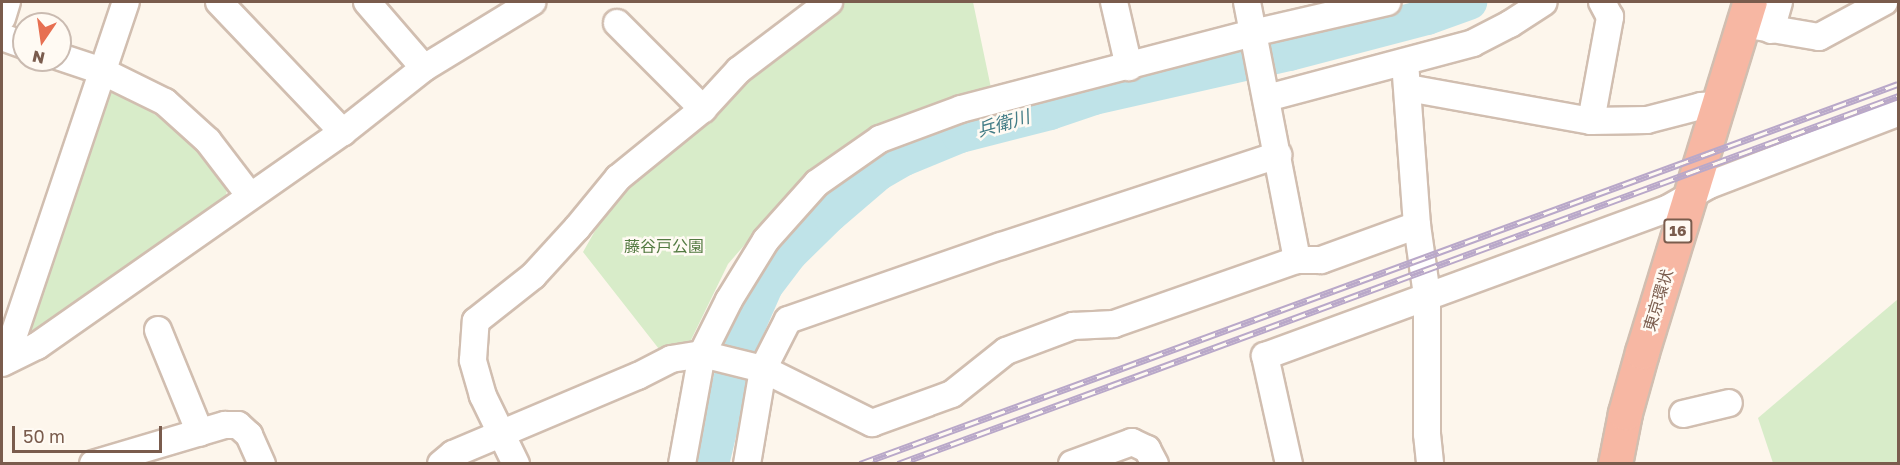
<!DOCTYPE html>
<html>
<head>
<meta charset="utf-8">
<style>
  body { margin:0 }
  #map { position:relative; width:1900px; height:465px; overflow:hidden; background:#fdf6ec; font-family:"Golos Text","Noto Sans JP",sans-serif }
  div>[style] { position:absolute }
  .green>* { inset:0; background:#d8ecc9 }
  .river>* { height:36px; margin:-18px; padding:0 18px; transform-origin:18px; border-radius:18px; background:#bfe3e8 }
  .roads { filter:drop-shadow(2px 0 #d1beb0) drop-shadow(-2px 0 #d1beb0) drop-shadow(0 2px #d1beb0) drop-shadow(0 -2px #d1beb0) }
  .minor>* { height:26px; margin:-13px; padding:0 13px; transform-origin:13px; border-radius:13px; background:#fff }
  .highway>* { height:33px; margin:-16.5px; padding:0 16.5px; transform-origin:16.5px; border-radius:16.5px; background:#f7b7a3 }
  .rail>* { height:7px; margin-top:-3.5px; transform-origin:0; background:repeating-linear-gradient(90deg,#fffaf3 0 14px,#b9a8c9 0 28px); box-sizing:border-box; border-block:2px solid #b9a8c9 }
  span { translate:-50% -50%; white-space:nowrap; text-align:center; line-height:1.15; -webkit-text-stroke:5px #fffaf3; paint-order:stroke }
  .shield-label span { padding:2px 4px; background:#fffaf3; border:2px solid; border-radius:4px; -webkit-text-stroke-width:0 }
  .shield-label { font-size:15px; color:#7a5c4d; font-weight:700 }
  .park-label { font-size:16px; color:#537a41 }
  .street-label { font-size:16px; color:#7a5c4d }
  .water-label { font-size:18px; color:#437c86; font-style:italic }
  .frame { position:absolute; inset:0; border:3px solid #7a5c4d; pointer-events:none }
  .north { position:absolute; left:12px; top:12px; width:60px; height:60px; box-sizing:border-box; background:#fffaf3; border:2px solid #cabbb1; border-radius:50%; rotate:193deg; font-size:16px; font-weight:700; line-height:24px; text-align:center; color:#7a5c4d }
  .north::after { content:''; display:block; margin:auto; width:21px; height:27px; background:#e76f51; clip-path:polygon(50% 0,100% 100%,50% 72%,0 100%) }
  .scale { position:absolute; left:12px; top:426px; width:150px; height:27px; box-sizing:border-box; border:3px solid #7a5c4d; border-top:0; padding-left:8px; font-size:18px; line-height:21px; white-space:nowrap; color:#7a5c4d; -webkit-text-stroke:4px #fffaf3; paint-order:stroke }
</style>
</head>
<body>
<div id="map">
  <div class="green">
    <i style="clip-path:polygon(844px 2px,973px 2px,991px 88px,954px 99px,856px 140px,793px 189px,728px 264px,690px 342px,659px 349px,583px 252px,608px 208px,736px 88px)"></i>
    <i style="clip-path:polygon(105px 88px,111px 89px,146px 108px,165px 122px,198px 152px,221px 178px,227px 190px,225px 201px,36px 338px,27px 337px,21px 333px)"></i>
    <i style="clip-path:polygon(1898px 299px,1898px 463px,1773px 463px,1758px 418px)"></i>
  </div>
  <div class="river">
    <i style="left:711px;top:464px;width:124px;rotate:-76.5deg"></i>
    <i style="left:740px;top:343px;width:62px;rotate:-66.3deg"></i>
    <i style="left:765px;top:286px;width:40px;rotate:-53deg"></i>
    <i style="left:789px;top:254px;width:57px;rotate:-44.3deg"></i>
    <i style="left:830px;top:214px;width:63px;rotate:-40.5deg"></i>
    <i style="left:878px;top:173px;width:30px;rotate:-30deg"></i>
    <i style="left:904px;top:158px;width:61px;rotate:-22.3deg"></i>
    <i style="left:960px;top:135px;width:93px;rotate:-14.3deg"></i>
    <i style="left:1050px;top:112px;width:46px;rotate:-18.8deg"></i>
    <i style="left:1094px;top:97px;width:200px;rotate:-12.7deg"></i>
    <i style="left:1289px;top:53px;width:143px;rotate:-14.6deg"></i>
    <i style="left:1427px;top:17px;width:45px;rotate:-19.7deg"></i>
  </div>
  <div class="roads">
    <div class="minor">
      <i style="left:219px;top:2px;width:180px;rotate:46.4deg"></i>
      <i style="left:367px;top:2px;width:87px;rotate:49.2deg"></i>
      <i style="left:1114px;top:2px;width:67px;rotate:77deg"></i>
      <i style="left:1247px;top:2px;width:263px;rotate:79deg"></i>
      <i style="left:1297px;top:260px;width:24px"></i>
      <i style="left:1321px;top:260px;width:102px;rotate:-20deg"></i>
      <i style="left:2px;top:18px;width:17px;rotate:-73deg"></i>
      <i style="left:617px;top:23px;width:122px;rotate:45deg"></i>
      <i style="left:1743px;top:24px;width:77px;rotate:9.7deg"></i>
      <i style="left:1819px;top:37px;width:74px;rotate:-28.3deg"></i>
      <i style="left:1771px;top:30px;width:29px;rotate:-74deg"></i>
      <i style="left:2px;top:37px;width:23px;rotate:20deg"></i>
      <i style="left:60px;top:57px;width:44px;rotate:18.4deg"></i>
      <i style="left:102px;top:71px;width:70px;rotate:26.2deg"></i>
      <i style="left:165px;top:102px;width:58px;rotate:42.2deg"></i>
      <i style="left:208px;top:141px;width:69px;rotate:52.6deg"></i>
      <i style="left:1405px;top:62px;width:163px;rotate:85.8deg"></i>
      <i style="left:1417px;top:225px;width:71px;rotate:81.9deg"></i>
      <i style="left:1427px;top:295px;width:139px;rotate:90deg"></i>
      <i style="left:1427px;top:434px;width:30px;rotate:84deg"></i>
      <i style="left:1408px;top:88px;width:186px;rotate:10.2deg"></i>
      <i style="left:1591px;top:121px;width:56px;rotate:-1deg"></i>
      <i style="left:1647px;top:120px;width:56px;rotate:-14.5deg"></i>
      <i style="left:1701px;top:106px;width:16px;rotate:-4deg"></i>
      <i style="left:1267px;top:98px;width:213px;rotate:-14.9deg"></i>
      <i style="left:1473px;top:43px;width:42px;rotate:-27.2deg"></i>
      <i style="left:1510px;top:24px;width:40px;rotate:-32.9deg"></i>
      <i style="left:1591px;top:121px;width:106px;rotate:-79.6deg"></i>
      <i style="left:1610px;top:17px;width:17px;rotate:-118deg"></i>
      <i style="left:158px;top:330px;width:111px;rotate:67.8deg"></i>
      <i style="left:5px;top:361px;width:379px;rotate:-71.4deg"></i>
      <i style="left:2px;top:363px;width:39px;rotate:-26deg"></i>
      <i style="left:37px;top:346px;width:373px;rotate:-35deg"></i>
      <i style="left:343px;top:132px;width:103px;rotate:-38.3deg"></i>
      <i style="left:424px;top:68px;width:127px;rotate:-31.4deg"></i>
      <i style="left:1683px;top:414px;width:47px;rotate:-13.4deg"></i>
      <i style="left:93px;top:464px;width:138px;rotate:-16.5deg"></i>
      <i style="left:225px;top:425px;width:13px"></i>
      <i style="left:238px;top:425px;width:15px;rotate:42deg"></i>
      <i style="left:249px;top:435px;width:32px;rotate:66deg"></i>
      <i style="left:441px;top:464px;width:16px;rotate:-40deg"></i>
      <i style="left:453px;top:454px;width:201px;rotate:-22.9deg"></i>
      <i style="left:638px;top:376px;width:37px;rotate:-27deg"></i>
      <i style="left:671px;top:359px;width:31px;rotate:-9deg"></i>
      <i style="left:702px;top:354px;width:63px;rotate:13.8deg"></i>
      <i style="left:763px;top:369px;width:122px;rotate:26.4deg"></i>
      <i style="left:872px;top:423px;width:85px;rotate:-19.9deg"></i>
      <i style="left:952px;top:394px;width:69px;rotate:-38.5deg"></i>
      <i style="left:1006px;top:351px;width:72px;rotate:-20.5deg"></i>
      <i style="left:1073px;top:326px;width:41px;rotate:-2.8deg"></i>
      <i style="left:1114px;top:324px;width:194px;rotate:-19.3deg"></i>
      <i style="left:516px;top:464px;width:76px;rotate:-115.9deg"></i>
      <i style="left:483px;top:396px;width:37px;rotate:-106deg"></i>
      <i style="left:473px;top:360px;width:39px;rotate:-86deg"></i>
      <i style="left:476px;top:321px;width:73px;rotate:-38.3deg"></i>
      <i style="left:533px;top:276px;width:65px;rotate:-47.5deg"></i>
      <i style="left:577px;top:228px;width:65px;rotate:-50.6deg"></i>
      <i style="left:618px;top:178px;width:109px;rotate:-39.1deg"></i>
      <i style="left:703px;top:109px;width:53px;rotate:-47.3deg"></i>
      <i style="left:739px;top:70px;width:113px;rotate:-37.1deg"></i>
      <i style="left:682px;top:464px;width:112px;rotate:-79.7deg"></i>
      <i style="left:702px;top:354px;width:60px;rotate:-63.4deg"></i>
      <i style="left:729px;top:300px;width:70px;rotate:-58.3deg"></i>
      <i style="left:766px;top:240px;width:76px;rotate:-48.2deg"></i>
      <i style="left:817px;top:183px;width:77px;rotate:-34.9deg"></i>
      <i style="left:880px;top:139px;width:86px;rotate:-20.3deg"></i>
      <i style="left:961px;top:109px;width:302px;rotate:-14.6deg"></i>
      <i style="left:1253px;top:33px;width:138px;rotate:-13deg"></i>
      <i style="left:747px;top:464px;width:96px;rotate:-80.4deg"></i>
      <i style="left:763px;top:369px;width:55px;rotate:-63deg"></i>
      <i style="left:788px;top:320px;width:225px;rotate:-19.2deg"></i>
      <i style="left:1001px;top:246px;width:292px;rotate:-18.2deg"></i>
      <i style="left:1072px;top:464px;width:64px;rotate:-20.1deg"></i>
      <i style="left:1132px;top:442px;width:17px;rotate:25deg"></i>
      <i style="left:1147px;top:449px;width:17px;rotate:62deg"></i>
      <i style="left:1289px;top:464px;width:111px;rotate:-102.5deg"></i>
      <i style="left:1265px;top:356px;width:428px;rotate:-20.1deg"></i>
      <i style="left:1667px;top:209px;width:48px;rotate:-29.7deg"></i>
      <i style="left:1709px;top:185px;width:202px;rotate:-20.9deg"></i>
    </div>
    <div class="highway">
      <i style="left:1615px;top:464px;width:52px;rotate:-78.9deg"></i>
      <i style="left:1625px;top:413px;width:63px;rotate:-74.4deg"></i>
      <i style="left:1642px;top:352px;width:366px;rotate:-72.9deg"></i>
    </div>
  </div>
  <div class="rail">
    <i style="left:860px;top:464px;width:1105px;rotate:-20.11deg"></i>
    <i style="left:898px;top:464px;width:1066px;rotate:-20.2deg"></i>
  </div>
  <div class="shield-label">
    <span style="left:1678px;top:231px">16</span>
  </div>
  <div class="park-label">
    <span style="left:664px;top:246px">藤谷戸公園</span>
  </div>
  <div class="street-label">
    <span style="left:1658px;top:300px;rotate:-73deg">東京環状</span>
  </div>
  <div class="water-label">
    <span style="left:1003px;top:123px;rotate:-16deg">兵衛川</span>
  </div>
  <div class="frame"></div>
  <div class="north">N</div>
  <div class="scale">50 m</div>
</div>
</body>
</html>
